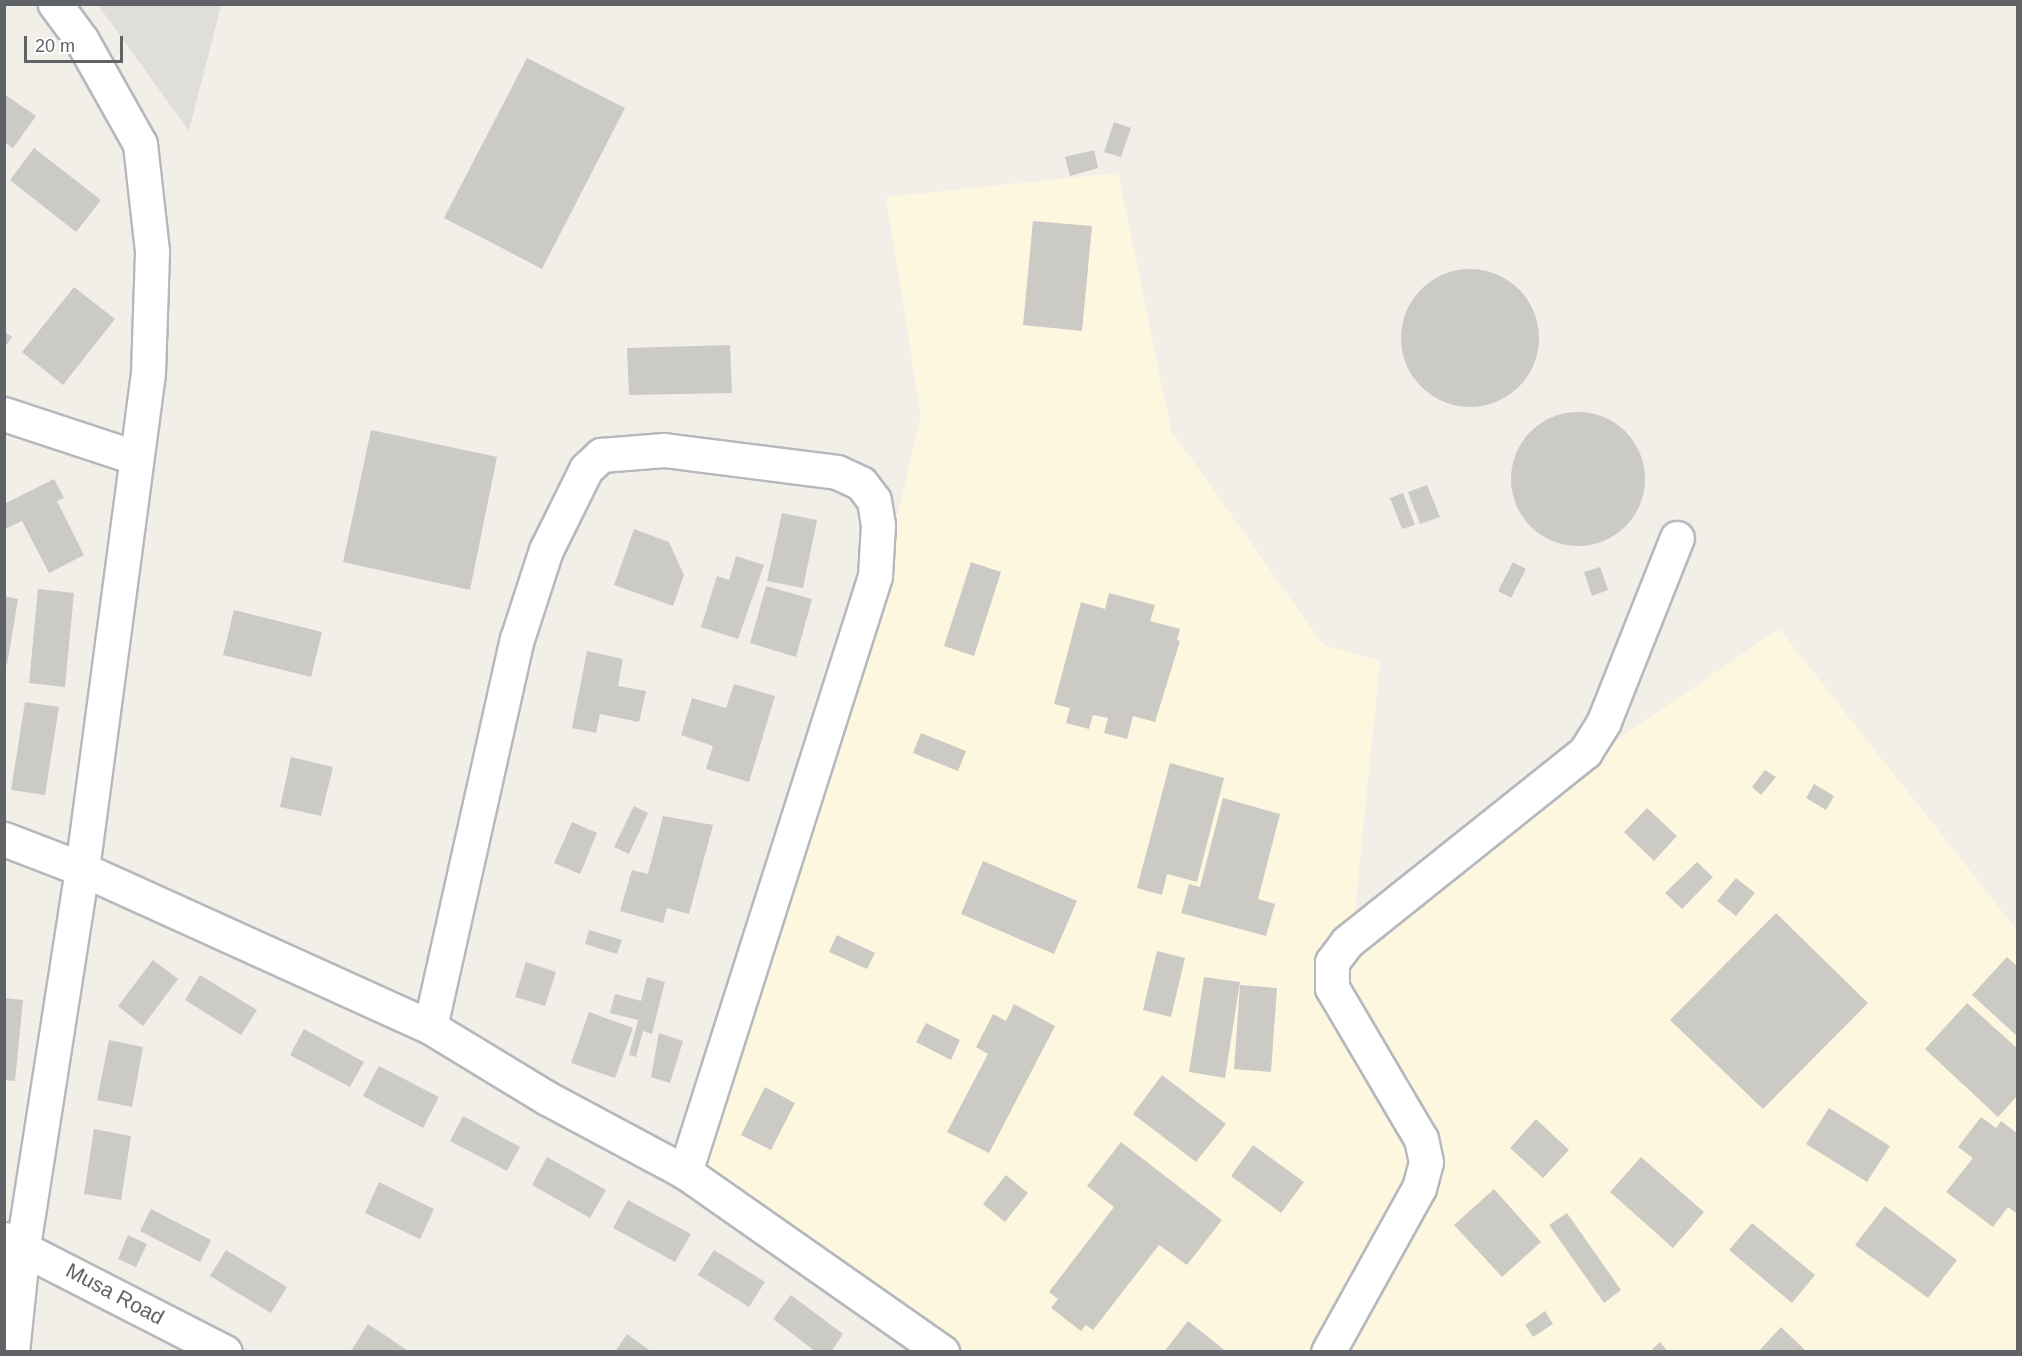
<!DOCTYPE html>
<html>
<head>
<meta charset="utf-8">
<style>
  body { margin:0 }
  #map { position:relative; width:2022px; height:1356px; overflow:hidden; background:#f1efe8; font-family:Helvetica,sans-serif }
  div>[style] { position:absolute }
  .commercial>* { inset:0; background:#fef7e0 }
  .industrial>* { inset:0; background:#e0deda }
  .building>* { inset:0; background:#cccac5 }
  .round { border-radius:50% }
  .roads { filter:drop-shadow(2px 0 #b5b8bc) drop-shadow(-2px 0 #b5b8bc) drop-shadow(0 2px #b5b8bc) drop-shadow(0 -2px #b5b8bc) }
  .street>* { height:33px; margin:-16.5px; padding:0 16.5px; transform-origin:16.5px; border-radius:16.5px; background:#fff }
  .secondary>* { height:33px; margin:-16.5px; padding:0 16.5px; transform-origin:16.5px; border-radius:16.5px; background:#fff }
  span { translate:-50% -50%; white-space:nowrap; text-align:center; line-height:1.15; -webkit-text-stroke:5px #fff; paint-order:stroke }
  .street-label { font-size:21px; color:#5f6368 }
  .frame { position:absolute; inset:0; border:6px solid #5f6368; pointer-events:none }
  .scale { position:absolute; left:24px; top:36px; width:99px; height:27px; box-sizing:border-box; border:3px solid #5f6368; border-top:0; padding-left:8px; font-size:18px; line-height:21px; white-space:nowrap; color:#5f6368; -webkit-text-stroke:4px #fff; paint-order:stroke }
</style>
</head>
<body>
<div id="map">
  <div class="commercial">
    <i style="clip-path:polygon(1118px 173px,1171px 430px,1323px 645px,1380px 661px,1354px 919px,1779px 629px,2017px 930px,2017px 1351px,951px 1351px,690px 1165px,874px 615px,921px 416px,886px 197px)"></i>
  </div>
  <div class="industrial">
    <i style="clip-path:polygon(98px 5px,221px 5px,189px 131px)"></i>
  </div>
  <div class="building">
    <i style="clip-path:polygon(527px 58px,625px 108px,542px 269px,444px 218px)"></i>
    <i style="clip-path:polygon(4px 94px,36px 116px,13px 148px,4px 142px)"></i>
    <i style="clip-path:polygon(1114px 122px,1131px 128px,1121px 157px,1104px 152px)"></i>
    <i style="clip-path:polygon(34px 148px,101px 200px,76px 232px,10px 180px)"></i>
    <i style="clip-path:polygon(1094px 150px,1098px 168px,1070px 176px,1065px 157px)"></i>
    <i style="clip-path:polygon(1033px 221px,1092px 226px,1082px 331px,1023px 325px)"></i>
    <i class="round" style="left:1401px;top:269px;width:138px;height:138px"></i>
    <i style="clip-path:polygon(74px 287px,115px 319px,63px 385px,22px 352px)"></i>
    <i style="clip-path:polygon(4px 331px,12px 337px,4px 348px)"></i>
    <i style="clip-path:polygon(730px 345px,732px 393px,629px 395px,627px 348px)"></i>
    <i class="round" style="left:1511px;top:412px;width:134px;height:134px"></i>
    <i style="clip-path:polygon(371px 430px,497px 457px,470px 590px,343px 562px)"></i>
    <i style="clip-path:polygon(54px 479px,64px 498px,57px 501px,84px 555px,49px 573px,22px 521px,5px 529px,4px 504px)"></i>
    <i style="clip-path:polygon(1427px 485px,1440px 517px,1420px 524px,1408px 492px)"></i>
    <i style="clip-path:polygon(1403px 493px,1415px 525px,1402px 529px,1390px 498px)"></i>
    <i style="clip-path:polygon(782px 513px,817px 520px,803px 588px,767px 581px)"></i>
    <i style="clip-path:polygon(634px 529px,669px 542px,684px 575px,673px 606px,614px 585px)"></i>
    <i style="clip-path:polygon(736px 556px,764px 565px,738px 639px,701px 627px,717px 576px,729px 580px)"></i>
    <i style="clip-path:polygon(971px 562px,1001px 572px,974px 656px,944px 646px)"></i>
    <i style="clip-path:polygon(1513px 562px,1526px 569px,1511px 598px,1498px 591px)"></i>
    <i style="clip-path:polygon(1600px 567px,1608px 590px,1592px 596px,1584px 572px)"></i>
    <i style="clip-path:polygon(766px 586px,812px 599px,796px 657px,750px 643px)"></i>
    <i style="clip-path:polygon(38px 589px,74px 593px,65px 687px,29px 683px)"></i>
    <i style="clip-path:polygon(1109px 593px,1155px 605px,1150px 621px,1180px 629px,1177px 640px,1180px 641px,1155px 722px,1133px 716px,1127px 739px,1104px 733px,1108px 718px,1093px 715px,1089px 729px,1066px 723px,1070px 708px,1054px 704px,1081px 602px,1105px 609px)"></i>
    <i style="clip-path:polygon(4px 596px,18px 599px,7px 665px,4px 664px)"></i>
    <i style="clip-path:polygon(234px 610px,322px 632px,311px 677px,223px 655px)"></i>
    <i style="clip-path:polygon(587px 651px,623px 659px,618px 686px,646px 691px,639px 722px,600px 714px,596px 733px,572px 728px)"></i>
    <i style="clip-path:polygon(734px 684px,775px 696px,749px 782px,706px 769px,713px 746px,681px 735px,692px 698px,726px 708px)"></i>
    <i style="clip-path:polygon(25px 702px,59px 707px,45px 795px,11px 790px)"></i>
    <i style="clip-path:polygon(921px 733px,966px 751px,958px 771px,913px 753px)"></i>
    <i style="clip-path:polygon(291px 757px,333px 767px,321px 816px,280px 807px)"></i>
    <i style="clip-path:polygon(1170px 763px,1224px 778px,1197px 882px,1167px 874px,1162px 895px,1137px 888px)"></i>
    <i style="clip-path:polygon(1765px 770px,1776px 777px,1761px 795px,1752px 787px)"></i>
    <i style="clip-path:polygon(1814px 784px,1834px 796px,1826px 810px,1806px 798px)"></i>
    <i style="clip-path:polygon(1223px 798px,1280px 814px,1258px 899px,1275px 904px,1266px 936px,1181px 913px,1189px 884px,1200px 887px)"></i>
    <i style="clip-path:polygon(634px 806px,648px 813px,629px 854px,614px 847px)"></i>
    <i style="clip-path:polygon(1647px 808px,1677px 836px,1654px 861px,1624px 832px)"></i>
    <i style="clip-path:polygon(663px 816px,713px 825px,689px 914px,667px 908px,663px 923px,620px 911px,632px 870px,648px 874px)"></i>
    <i style="clip-path:polygon(572px 822px,597px 833px,580px 874px,554px 863px)"></i>
    <i style="clip-path:polygon(983px 861px,1077px 901px,1054px 954px,961px 914px)"></i>
    <i style="clip-path:polygon(1697px 862px,1713px 877px,1682px 909px,1665px 893px)"></i>
    <i style="clip-path:polygon(1736px 878px,1755px 893px,1736px 916px,1717px 901px)"></i>
    <i style="clip-path:polygon(1776px 913px,1868px 1003px,1763px 1109px,1670px 1020px)"></i>
    <i style="clip-path:polygon(589px 930px,622px 940px,617px 954px,585px 944px)"></i>
    <i style="clip-path:polygon(837px 935px,875px 953px,867px 969px,829px 952px)"></i>
    <i style="clip-path:polygon(1157px 951px,1185px 958px,1171px 1017px,1143px 1010px)"></i>
    <i style="clip-path:polygon(2007px 957px,2018px 967px,2018px 1037px,1972px 995px)"></i>
    <i style="clip-path:polygon(153px 960px,178px 979px,143px 1026px,118px 1006px)"></i>
    <i style="clip-path:polygon(526px 962px,556px 972px,545px 1006px,515px 997px)"></i>
    <i style="clip-path:polygon(200px 975px,257px 1010px,241px 1035px,185px 1000px)"></i>
    <i style="clip-path:polygon(647px 977px,665px 982px,652px 1034px,643px 1031px,636px 1057px,629px 1055px,638px 1020px,610px 1013px,615px 994px,641px 1001px)"></i>
    <i style="clip-path:polygon(1204px 977px,1240px 982px,1225px 1078px,1189px 1072px)"></i>
    <i style="clip-path:polygon(1240px 985px,1277px 988px,1271px 1072px,1234px 1069px)"></i>
    <i style="clip-path:polygon(4px 998px,23px 1000px,15px 1081px,4px 1080px)"></i>
    <i style="clip-path:polygon(1967px 1003px,2018px 1049px,2018px 1095px,1998px 1117px,1925px 1049px)"></i>
    <i style="clip-path:polygon(1014px 1004px,1055px 1026px,989px 1153px,947px 1132px,988px 1054px,976px 1047px,993px 1014px,1006px 1021px)"></i>
    <i style="clip-path:polygon(589px 1012px,633px 1028px,615px 1078px,571px 1063px)"></i>
    <i style="clip-path:polygon(926px 1023px,960px 1040px,951px 1060px,916px 1042px)"></i>
    <i style="clip-path:polygon(304px 1029px,364px 1062px,350px 1087px,290px 1055px)"></i>
    <i style="clip-path:polygon(659px 1033px,683px 1041px,670px 1083px,651px 1077px)"></i>
    <i style="clip-path:polygon(109px 1040px,143px 1047px,132px 1107px,97px 1100px)"></i>
    <i style="clip-path:polygon(379px 1066px,439px 1097px,423px 1128px,363px 1096px)"></i>
    <i style="clip-path:polygon(1162px 1075px,1226px 1124px,1196px 1162px,1133px 1114px)"></i>
    <i style="clip-path:polygon(765px 1087px,795px 1103px,771px 1150px,741px 1135px)"></i>
    <i style="clip-path:polygon(1829px 1108px,1890px 1146px,1867px 1182px,1806px 1144px)"></i>
    <i style="clip-path:polygon(463px 1116px,520px 1147px,507px 1171px,450px 1141px)"></i>
    <i style="clip-path:polygon(1981px 1117px,1996px 1128px,2001px 1121px,2018px 1134px,2018px 1214px,2008px 1207px,1993px 1227px,1946px 1192px,1973px 1158px,1958px 1147px)"></i>
    <i style="clip-path:polygon(1536px 1119px,1569px 1150px,1543px 1178px,1510px 1148px)"></i>
    <i style="clip-path:polygon(94px 1129px,131px 1136px,121px 1200px,84px 1194px)"></i>
    <i style="clip-path:polygon(1121px 1142px,1222px 1220px,1187px 1265px,1159px 1245px,1093px 1330px,1086px 1325px,1081px 1331px,1051px 1308px,1058px 1299px,1049px 1292px,1114px 1207px,1087px 1186px)"></i>
    <i style="clip-path:polygon(1253px 1145px,1304px 1182px,1281px 1213px,1231px 1176px)"></i>
    <i style="clip-path:polygon(547px 1157px,606px 1190px,590px 1218px,532px 1185px)"></i>
    <i style="clip-path:polygon(1641px 1157px,1704px 1212px,1673px 1248px,1610px 1192px)"></i>
    <i style="clip-path:polygon(1006px 1175px,1028px 1193px,1005px 1222px,983px 1204px)"></i>
    <i style="clip-path:polygon(379px 1182px,434px 1209px,420px 1239px,365px 1213px)"></i>
    <i style="clip-path:polygon(1494px 1189px,1541px 1242px,1502px 1277px,1454px 1225px)"></i>
    <i style="clip-path:polygon(628px 1200px,691px 1234px,675px 1262px,613px 1228px)"></i>
    <i style="clip-path:polygon(1885px 1206px,1957px 1260px,1928px 1298px,1855px 1245px)"></i>
    <i style="clip-path:polygon(151px 1209px,211px 1240px,200px 1262px,140px 1231px)"></i>
    <i style="clip-path:polygon(1567px 1213px,1621px 1290px,1604px 1303px,1549px 1225px)"></i>
    <i style="clip-path:polygon(1752px 1223px,1815px 1275px,1792px 1303px,1729px 1250px)"></i>
    <i style="clip-path:polygon(128px 1235px,147px 1244px,136px 1267px,118px 1259px)"></i>
    <i style="clip-path:polygon(226px 1250px,287px 1287px,271px 1313px,210px 1276px)"></i>
    <i style="clip-path:polygon(714px 1250px,765px 1282px,749px 1307px,698px 1275px)"></i>
    <i style="clip-path:polygon(791px 1295px,843px 1334px,831px 1352px,816px 1352px,773px 1319px)"></i>
    <i style="clip-path:polygon(1545px 1311px,1553px 1324px,1533px 1337px,1525px 1325px)"></i>
    <i style="clip-path:polygon(1188px 1321px,1227px 1352px,1164px 1352px)"></i>
    <i style="clip-path:polygon(368px 1324px,410px 1352px,351px 1351px)"></i>
    <i style="clip-path:polygon(1781px 1327px,1807px 1352px,1758px 1352px)"></i>
    <i style="clip-path:polygon(627px 1334px,652px 1352px,615px 1352px)"></i>
    <i style="clip-path:polygon(1660px 1342px,1668px 1352px,1649px 1352px)"></i>
  </div>
  <div class="roads">
    <div class="street">
      <i style="left:4px;top:414px;width:137px;rotate:18.3deg"></i>
      <i style="left:4px;top:839px;width:84px;rotate:21deg"></i>
      <i style="left:82px;top:869px;width:382px;rotate:24.4deg"></i>
      <i style="left:430px;top:1027px;width:137px;rotate:31.3deg"></i>
      <i style="left:547px;top:1098px;width:157px;rotate:28.2deg"></i>
      <i style="left:685px;top:1172px;width:314px;rotate:35deg"></i>
      <i style="left:430px;top:1027px;width:398px;rotate:-77.4deg"></i>
      <i style="left:517px;top:639px;width:94px;rotate:-72deg"></i>
      <i style="left:546px;top:550px;width:90px;rotate:-63.7deg"></i>
      <i style="left:586px;top:469px;width:21px;rotate:-43deg"></i>
      <i style="left:601px;top:455px;width:63px;rotate:-4.5deg"></i>
      <i style="left:664px;top:450px;width:174px;rotate:7.2deg"></i>
      <i style="left:837px;top:472px;width:26px;rotate:25deg"></i>
      <i style="left:861px;top:483px;width:21px;rotate:53deg"></i>
      <i style="left:874px;top:500px;width:25px;rotate:81deg"></i>
      <i style="left:878px;top:525px;width:51px;rotate:93.4deg"></i>
      <i style="left:875px;top:576px;width:626px;rotate:107.68deg"></i>
      <i style="left:1328px;top:1352px;width:188px;rotate:-61deg"></i>
      <i style="left:1419px;top:1188px;width:27px;rotate:-75deg"></i>
      <i style="left:1426px;top:1162px;width:24px;rotate:-102deg"></i>
      <i style="left:1421px;top:1139px;width:175px;rotate:-120.5deg"></i>
      <i style="left:1332px;top:988px;width:26px;rotate:-90deg"></i>
      <i style="left:1332px;top:962px;width:25px;rotate:-53deg"></i>
      <i style="left:1347px;top:942px;width:305px;rotate:-38.6deg"></i>
      <i style="left:1585px;top:752px;width:36px;rotate:-58deg"></i>
      <i style="left:1604px;top:721px;width:197px;rotate:-68.3deg"></i>
    </div>
    <div class="secondary">
      <i style="left:4px;top:1239px;width:248px;rotate:27.1deg"></i>
      <i style="left:12px;top:1352px;width:107px;rotate:-84.1deg"></i>
      <i style="left:23px;top:1246px;width:382px;rotate:-81.1deg"></i>
      <i style="left:82px;top:869px;width:500px;rotate:-82.42deg"></i>
      <i style="left:148px;top:373px;width:122px;rotate:-88.1deg"></i>
      <i style="left:152px;top:251px;width:108px;rotate:-96.4deg"></i>
      <i style="left:140px;top:144px;width:120px;rotate:-119.3deg"></i>
      <i style="left:81px;top:39px;width:44px;rotate:-126.6deg"></i>
    </div>
  </div>
  <div class="street-label">
    <span style="left:115px;top:1294px;rotate:28deg">Musa Road</span>
  </div>
  <div class="frame"></div>
  <div class="scale">20 m</div>
</div>
</body>
</html>
